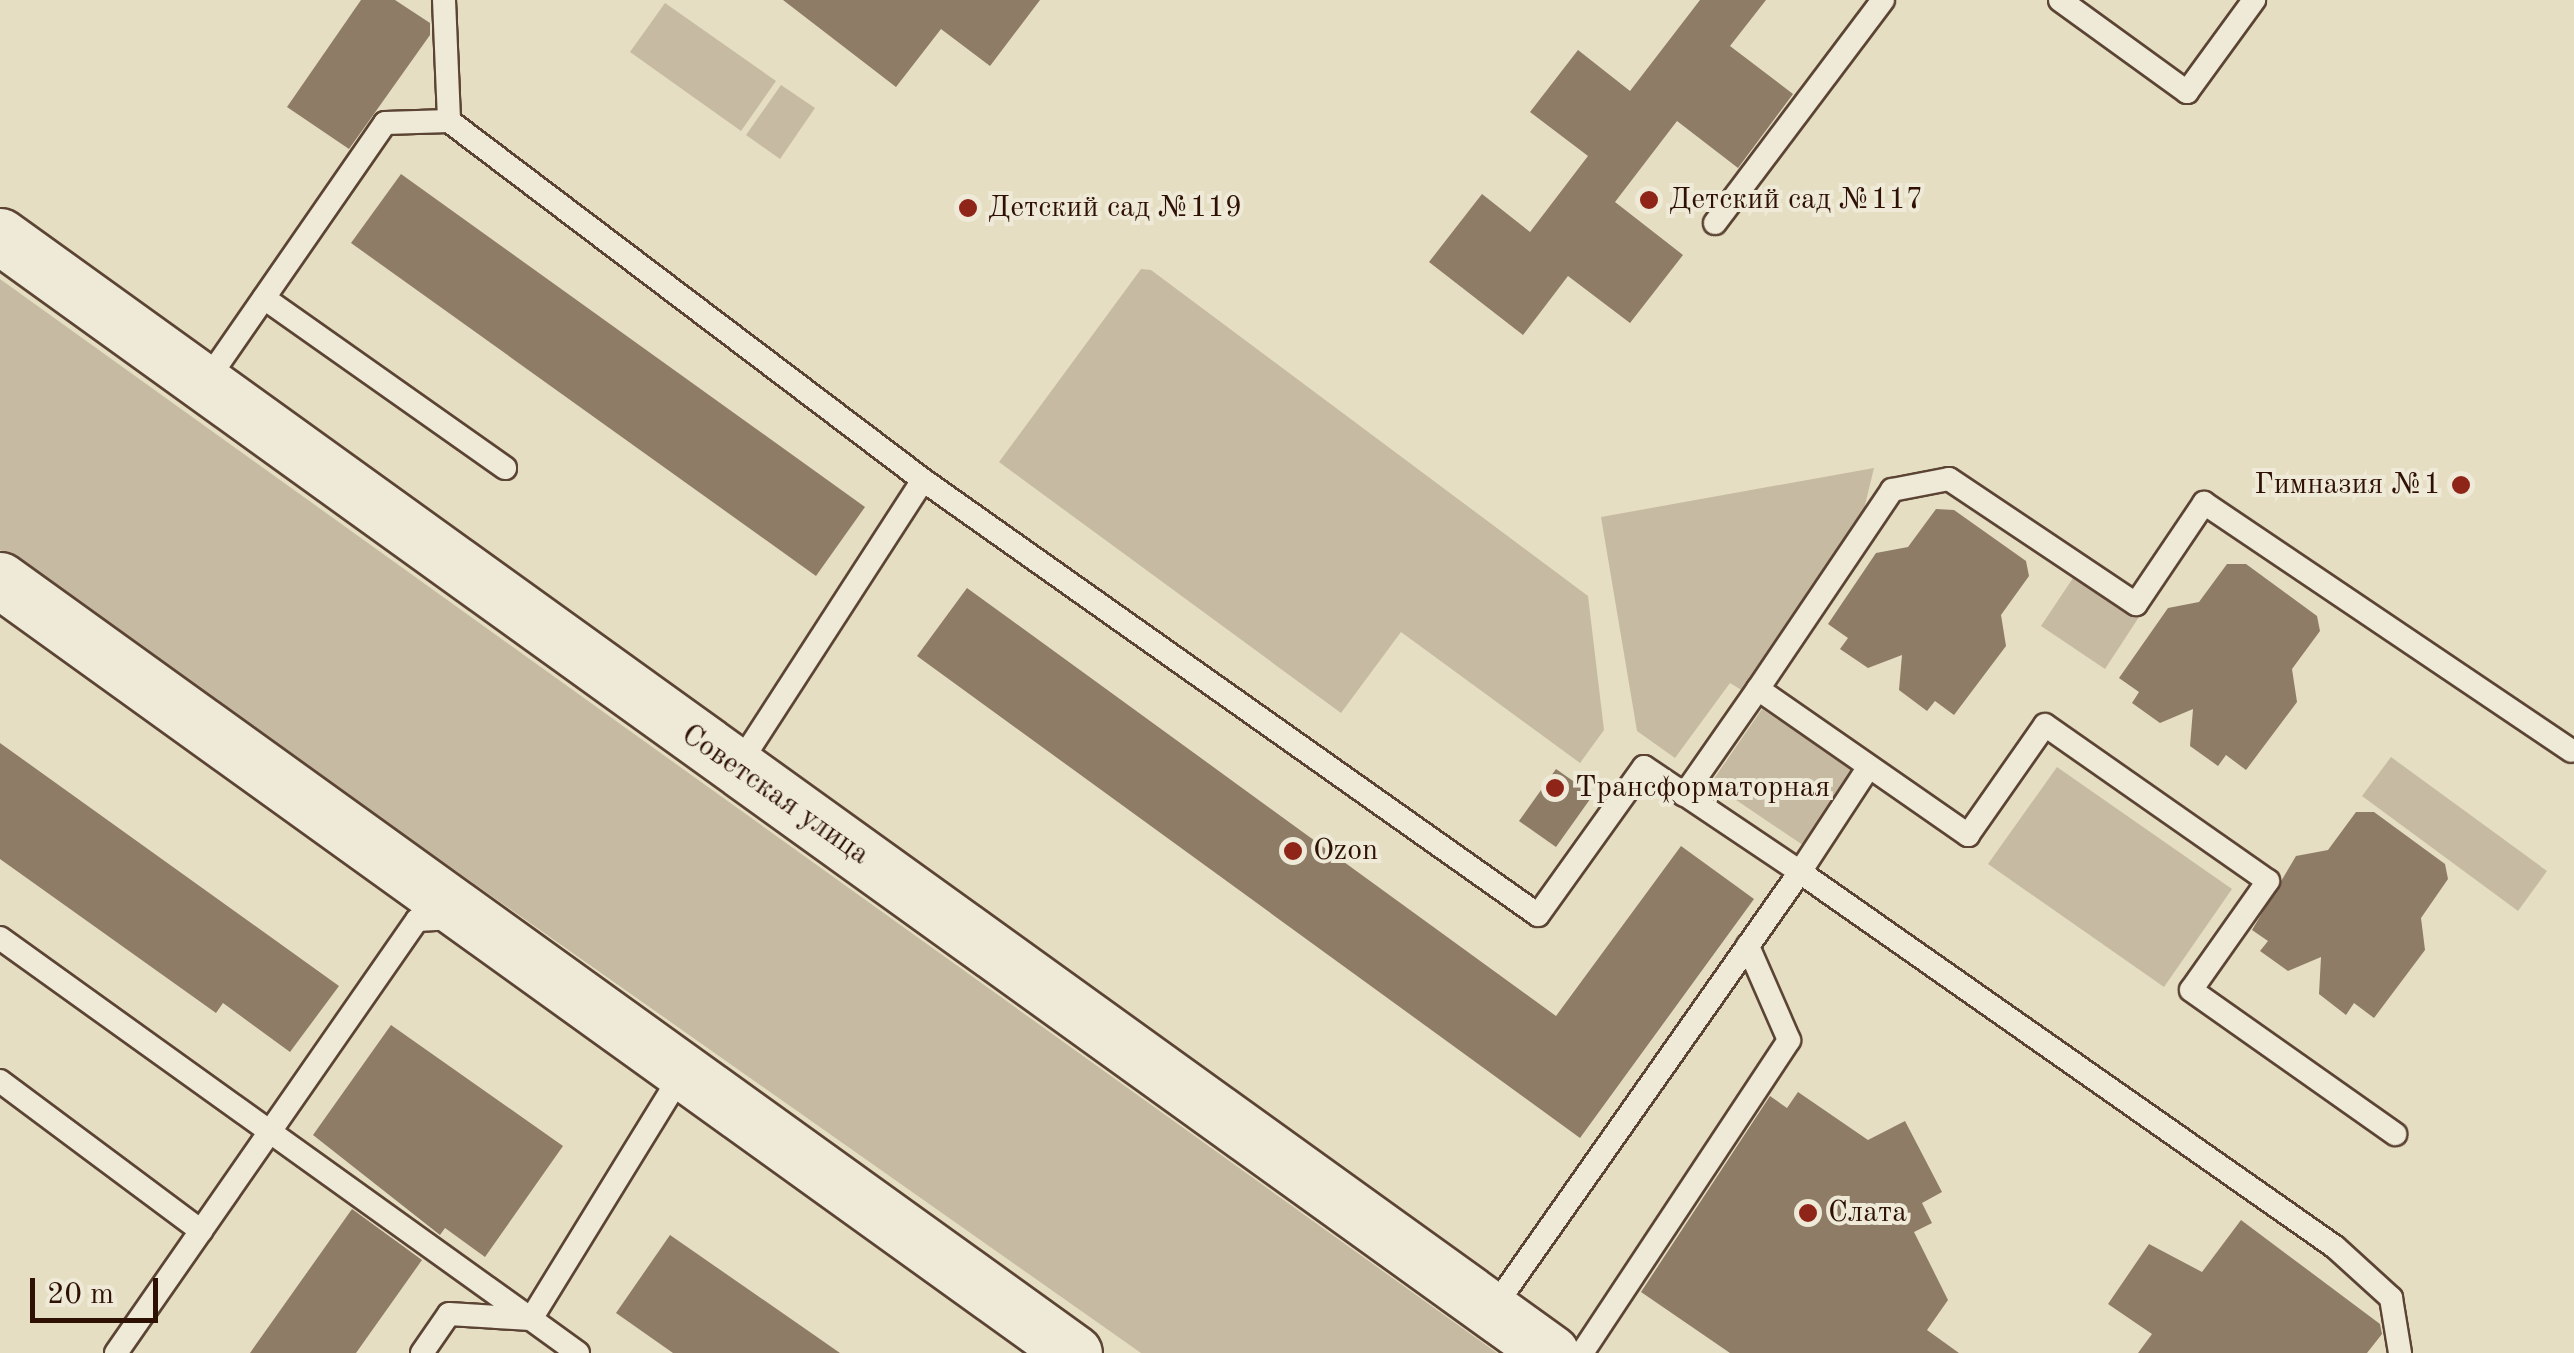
<!DOCTYPE html>
<html>
<head>
<meta charset="utf-8">
<style>
  body { margin:0 }
  #map { position:relative; width:2574px; height:1353px; overflow:hidden; background:#e5dec2; font-family:"Old Standard TT",serif }
  div>[style] { position:absolute }
  .green>* { inset:0; background:#c6bba2 }
  .building>* { inset:0; background:#8e7c67 }
  .roads { filter:drop-shadow(2px 0 #5c4434) drop-shadow(-2px 0 #5c4434) drop-shadow(0 2px #5c4434) drop-shadow(0 -2px #5c4434) }
  .service>* { height:22px; margin:-11px; padding:0 11px; transform-origin:11px; border-radius:11px; background:#eeead7 }
  .tertiary>* { height:55px; margin:-27.5px; padding:0 27.5px; transform-origin:27.5px; border-radius:27.5px; background:#eeead7 }
  .dots>* { width:28px; height:28px; translate:-50% -50%; box-sizing:border-box; border:5px solid #eeead7; border-radius:50% }
  span { translate:-50% -50%; white-space:nowrap; text-align:center; line-height:1.15; -webkit-text-stroke:8px #eeead7; paint-order:stroke }
  .poi-label { font-size:30px; color:#2f1104 }
  .left { translate:0 -50%; text-align:left }
  .right { translate:-100% -50%; text-align:right }
  .street-label { font-size:30px; color:#2f1104 }
  .scale { position:absolute; left:30px; top:1278px; width:128px; height:45px; box-sizing:border-box; border:5px solid #2f1104; border-top:0; padding-left:12px; font-size:30px; line-height:35px; white-space:nowrap; color:#2f1104; -webkit-text-stroke:8px #eeead7; paint-order:stroke }
</style>
</head>
<body>
<div id="map">
  <div class="green">
    <i style="clip-path:polygon(665px 3px,776px 81px,741px 131px,630px 52px)"></i>
    <i style="clip-path:polygon(781px 85px,815px 108px,780px 159px,746px 135px)"></i>
    <i style="clip-path:polygon(1141px 269px,1151px 270px,1588px 596px,1604px 730px,1580px 763px,1401px 632px,1341px 713px,999px 462px)"></i>
    <i style="clip-path:polygon(0 279px,1497px 1353px,1141px 1353px,0 550px)"></i>
    <i style="clip-path:polygon(1874px 468px,1858px 534px,1743px 691px,1730px 683px,1675px 758px,1637px 731px,1601px 517px)"></i>
    <i style="clip-path:polygon(2075px 575px,2139px 617px,2105px 669px,2041px 626px)"></i>
    <i style="clip-path:polygon(1762px 709px,1870px 782px,1819px 856px,1711px 783px)"></i>
    <i style="clip-path:polygon(2391px 757px,2547px 871px,2518px 911px,2362px 796px)"></i>
    <i style="clip-path:polygon(2057px 767px,2232px 889px,2164px 987px,1988px 864px)"></i>
  </div>
  <div class="building">
    <i style="clip-path:polygon(361px 0,395px 0,430px 23px,430px 35px,349px 149px,287px 107px)"></i>
    <i style="clip-path:polygon(783px 0,1040px 0,990px 66px,941px 29px,896px 87px)"></i>
    <i style="clip-path:polygon(1700px 0,1766px 0,1730px 46px,1793px 94px,1738px 168px,1677px 121px,1615px 202px,1683px 255px,1630px 323px,1568px 276px,1523px 335px,1429px 262px,1482px 194px,1530px 232px,1588px 156px,1530px 112px,1578px 50px,1630px 91px)"></i>
    <i style="clip-path:polygon(401px 174px,865px 507px,816px 576px,351px 243px)"></i>
    <i style="clip-path:polygon(1936px 509px,1954px 510px,2026px 561px,2029px 576px,2001px 615px,2006px 646px,1954px 715px,1935px 701px,1927px 711px,1899px 690px,1902px 655px,1868px 668px,1840px 649px,1848px 638px,1828px 624px,1876px 553px,1908px 547px)"></i>
    <i style="clip-path:polygon(2227px 564px,2246px 564px,2317px 616px,2320px 631px,2292px 669px,2297px 702px,2246px 770px,2226px 755px,2218px 766px,2190px 746px,2193px 709px,2160px 723px,2132px 703px,2139px 692px,2119px 678px,2168px 608px,2199px 602px)"></i>
    <i style="clip-path:polygon(967px 588px,1556px 1016px,1681px 846px,1754px 899px,1580px 1138px,917px 656px)"></i>
    <i style="clip-path:polygon(0 743px,339px 986px,290px 1052px,223px 1003px,216px 1013px,0 859px)"></i>
    <i style="clip-path:polygon(1556px 769px,1593px 795px,1556px 847px,1519px 821px)"></i>
    <i style="clip-path:polygon(2356px 812px,2374px 812px,2445px 864px,2448px 879px,2421px 918px,2425px 950px,2374px 1018px,2354px 1003px,2346px 1015px,2319px 994px,2321px 957px,2288px 971px,2260px 951px,2268px 941px,2252px 930px,2296px 856px,2328px 850px)"></i>
    <i style="clip-path:polygon(391px 1025px,563px 1146px,485px 1257px,445px 1228px,440px 1235px,313px 1135px)"></i>
    <i style="clip-path:polygon(1798px 1092px,1868px 1140px,1905px 1121px,1942px 1192px,1922px 1203px,1932px 1223px,1914px 1232px,1948px 1300px,1927px 1330px,1959px 1353px,1730px 1353px,1641px 1292px,1770px 1096px,1787px 1108px)"></i>
    <i style="clip-path:polygon(352px 1209px,422px 1260px,356px 1353px,250px 1353px)"></i>
    <i style="clip-path:polygon(2241px 1220px,2380px 1324px,2382px 1334px,2367px 1353px,2138px 1353px,2152px 1334px,2108px 1304px,2149px 1244px,2202px 1272px)"></i>
    <i style="clip-path:polygon(670px 1235px,840px 1353px,673px 1353px,616px 1313px)"></i>
  </div>
  <div class="roads">
    <div class="service">
      <i style="left:444px;top:0;width:121px;rotate:87.6deg"></i>
      <i style="left:449px;top:121px;width:595px;rotate:37.14deg"></i>
      <i style="left:2060px;top:0;width:157px;rotate:35.9deg"></i>
      <i style="left:2187px;top:92px;width:114px;rotate:-53.9deg"></i>
      <i style="left:1715px;top:223px;width:279px;rotate:-53deg"></i>
      <i style="left:264px;top:298px;width:295px;rotate:35.2deg"></i>
      <i style="left:205px;top:383px;width:316px;rotate:-55.3deg"></i>
      <i style="left:385px;top:123px;width:64px;rotate:-1.8deg"></i>
      <i style="left:1758px;top:689px;width:240px;rotate:-56deg"></i>
      <i style="left:1892px;top:490px;width:58px;rotate:-10.9deg"></i>
      <i style="left:1949px;top:479px;width:225px;rotate:33.8deg"></i>
      <i style="left:2136px;top:604px;width:122px;rotate:-56deg"></i>
      <i style="left:2204px;top:503px;width:443px;rotate:34deg"></i>
      <i style="left:736px;top:769px;width:344px;rotate:-57.1deg"></i>
      <i style="left:923px;top:480px;width:753px;rotate:35.27deg"></i>
      <i style="left:1538px;top:915px;width:182px;rotate:-54.4deg"></i>
      <i style="left:1644px;top:767px;width:188px;rotate:33.9deg"></i>
      <i style="left:1800px;top:872px;width:124px;rotate:-56.8deg"></i>
      <i style="left:1684px;top:795px;width:129px;rotate:-55.1deg"></i>
      <i style="left:1758px;top:689px;width:256px;rotate:34.8deg"></i>
      <i style="left:1968px;top:835px;width:134px;rotate:-55deg"></i>
      <i style="left:2045px;top:725px;width:272px;rotate:35deg"></i>
      <i style="left:2268px;top:881px;width:133px;rotate:125.2deg"></i>
      <i style="left:2191px;top:990px;width:250px;rotate:35.2deg"></i>
      <i style="left:0;top:938px;width:654px;rotate:35.66deg"></i>
      <i style="left:0;top:1081px;width:251px;rotate:36.7deg"></i>
      <i style="left:1492px;top:1310px;width:535px;rotate:-54.89deg"></i>
      <i style="left:1800px;top:872px;width:653px;rotate:35.03deg"></i>
      <i style="left:2335px;top:1247px;width:76px;rotate:42.3deg"></i>
      <i style="left:2391px;top:1298px;width:56px;rotate:80.7deg"></i>
      <i style="left:116px;top:1353px;width:527px;rotate:-55.19deg"></i>
      <i style="left:417px;top:920px;width:38px;rotate:-3deg"></i>
      <i style="left:422px;top:1353px;width:47px;rotate:-55.3deg"></i>
      <i style="left:449px;top:1314px;width:82px;rotate:3.5deg"></i>
      <i style="left:578px;top:1353px;width:58px;rotate:-144.1deg"></i>
      <i style="left:531px;top:1319px;width:290px;rotate:-58.4deg"></i>
      <i style="left:1582px;top:1353px;width:375px;rotate:-56.5deg"></i>
      <i style="left:1789px;top:1040px;width:103px;rotate:-113.6deg"></i>
    </div>
    <div class="tertiary">
      <i style="left:0;top:236px;width:1911px;rotate:35.76deg"></i>
      <i style="left:0;top:580px;width:1323px;rotate:35.74deg"></i>
    </div>
  </div>
  <div class="dots">
    <i style="left:1649px;top:200px;background:#8f2418"></i>
    <i style="left:968px;top:208px;background:#8f2418"></i>
    <i style="left:2461px;top:485px;background:#8f2418"></i>
    <i style="left:1555px;top:788px;background:#8f2418"></i>
    <i style="left:1293px;top:851px;background:#8f2418"></i>
    <i style="left:1808px;top:1213px;background:#8f2418"></i>
  </div>
  <div class="poi-label">
    <span class="left" style="left:1669px;top:200px">Детский сад №117</span>
    <span class="left" style="left:988px;top:208px">Детский сад №119</span>
    <span class="right" style="left:2441px;top:485px">Гимназия №1</span>
    <span class="left" style="left:1575px;top:788px">Трансформаторная</span>
    <span class="left" style="left:1313px;top:851px">Ozon</span>
    <span class="left" style="left:1828px;top:1213px">Слата</span>
  </div>
  <div class="street-label">
    <span style="left:775px;top:795px;rotate:35deg">Советская улица</span>
  </div>
  <div class="scale">20 m</div>
</div>
</body>
</html>
